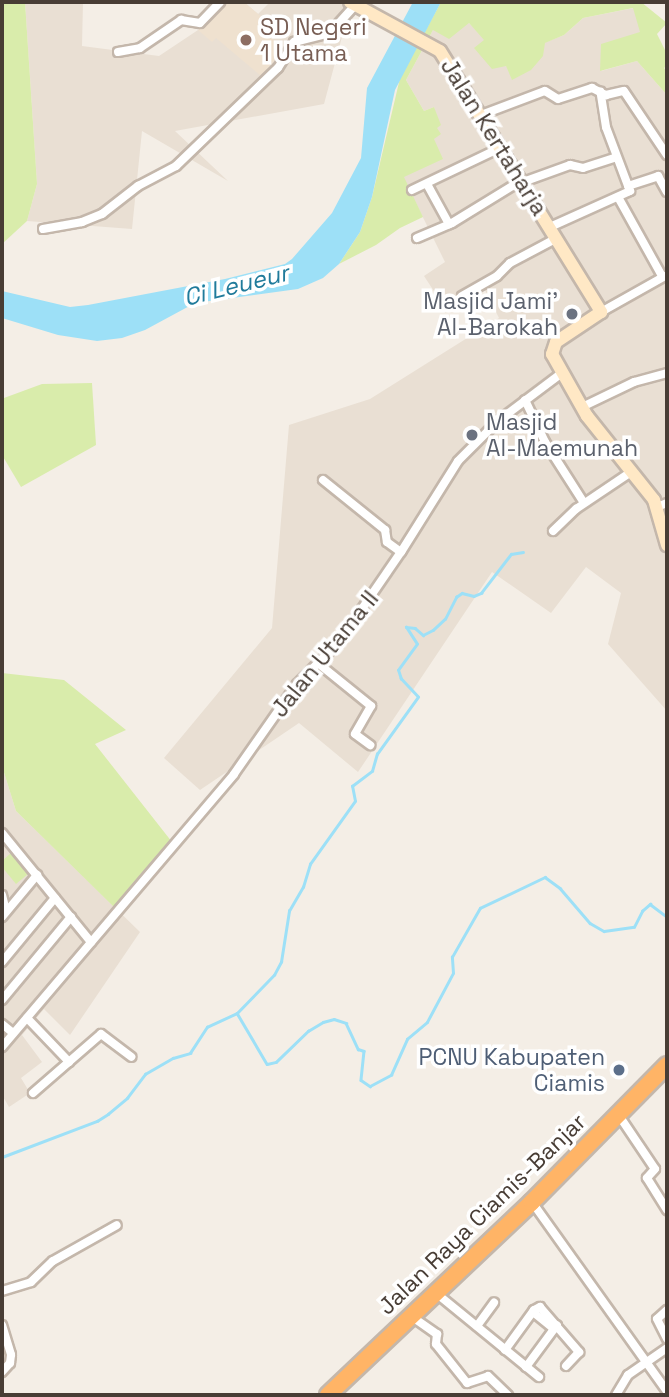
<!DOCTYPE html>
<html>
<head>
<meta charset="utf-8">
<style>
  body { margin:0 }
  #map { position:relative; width:669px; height:1397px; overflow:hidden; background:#f4eee6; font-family:"Space Grotesk",sans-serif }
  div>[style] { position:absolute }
  .residential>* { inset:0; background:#e9dfd3 }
  .education>* { inset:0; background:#efe1cf }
  .green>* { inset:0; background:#d9ecab }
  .water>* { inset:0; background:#9de0f7 }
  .stream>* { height:2.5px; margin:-1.25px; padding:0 1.25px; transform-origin:1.25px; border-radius:1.25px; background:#9de0f7 }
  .roads { filter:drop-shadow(2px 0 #c4b7ab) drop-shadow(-2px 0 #c4b7ab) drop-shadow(0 2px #c4b7ab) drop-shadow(0 -2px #c4b7ab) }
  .street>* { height:8px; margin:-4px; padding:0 4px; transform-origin:4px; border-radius:4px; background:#fff }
  .secondary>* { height:12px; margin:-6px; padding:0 6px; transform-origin:6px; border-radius:6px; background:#ffe8c5 }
  .highway>* { height:16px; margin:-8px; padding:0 8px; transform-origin:8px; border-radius:8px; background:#ffb466 }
  .dots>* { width:19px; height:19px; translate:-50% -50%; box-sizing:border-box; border:4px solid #fff; border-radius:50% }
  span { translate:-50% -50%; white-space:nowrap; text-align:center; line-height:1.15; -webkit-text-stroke:7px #fff; paint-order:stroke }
  .education-label { font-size:23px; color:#785e54 }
  .left { translate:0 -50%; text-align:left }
  .street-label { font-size:23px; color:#483d35 }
  .worship-label { font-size:23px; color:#5b616d }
  .right { translate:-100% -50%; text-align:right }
  .service-label { font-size:23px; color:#4e5e75 }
  .water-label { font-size:24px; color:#207b9b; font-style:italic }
  .frame { position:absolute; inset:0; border:4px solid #483d35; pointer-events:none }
</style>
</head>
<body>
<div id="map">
  <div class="residential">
    <i style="clip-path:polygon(25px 2px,83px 2px,82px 46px,159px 56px,198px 30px,221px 2px,244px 2px,258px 14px,270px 2px,345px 2px,350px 7px,324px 104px,175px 131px,228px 181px,142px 131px,132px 229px,27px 221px,37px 184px)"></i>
    <i style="clip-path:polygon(634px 8px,641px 32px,601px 71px,637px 61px,667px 95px,667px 711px,608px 644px,621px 593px,586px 567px,551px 613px,492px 572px,358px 772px,299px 723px,200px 790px,164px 758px,272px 628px,289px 425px,370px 399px,499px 318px,484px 288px,445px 308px,424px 276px,445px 262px,403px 177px,434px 139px,437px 128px,434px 107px,424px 111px,406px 80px,433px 30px,469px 23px,485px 40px,475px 49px,506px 65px,512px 79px,544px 43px,564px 35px,583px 18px)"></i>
    <i style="clip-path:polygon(2px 766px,16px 811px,140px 932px,70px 1035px,44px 1009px,22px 1035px,42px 1062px,21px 1078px,30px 1093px,9px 1107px,2px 1095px)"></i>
  </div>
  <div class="education">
    <i style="clip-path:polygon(221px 2px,244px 2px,264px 19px,258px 27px,284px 49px,261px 76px,216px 38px,212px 42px,198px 30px)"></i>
  </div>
  <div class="green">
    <i style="clip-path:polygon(2px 2px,25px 2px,37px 184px,27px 221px,2px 244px)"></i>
    <i style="clip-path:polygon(441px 2px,641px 2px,667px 23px,657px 34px,667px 54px,667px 65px,664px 68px,667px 72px,667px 95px,637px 61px,600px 71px,601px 44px,640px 32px,633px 8px,583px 18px,564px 35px,545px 43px,543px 56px,531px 70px,512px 80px,506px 66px,492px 69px,474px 48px,484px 40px,469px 23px,449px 39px,433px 30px,406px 80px,424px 111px,434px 107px,441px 125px,437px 128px,441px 134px,434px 139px,443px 159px,404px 177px,423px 217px,400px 228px,376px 245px,339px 264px,360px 232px,372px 197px,400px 78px)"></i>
    <i style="clip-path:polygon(92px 383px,96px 445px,21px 487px,2px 455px,4px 398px,42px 384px)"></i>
    <i style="clip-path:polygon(2px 673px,64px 680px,126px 730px,95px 744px,172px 842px,116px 909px,16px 811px,2px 766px)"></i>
    <i style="clip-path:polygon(11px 853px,28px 874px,16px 884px,2px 867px,2px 861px)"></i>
  </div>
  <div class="water">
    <i style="clip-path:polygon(413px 2px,441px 2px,395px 90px,372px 197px,360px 232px,339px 264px,323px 278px,298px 289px,195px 303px,145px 330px,122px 338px,97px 341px,58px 335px,2px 318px,2px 291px,70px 307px,88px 305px,225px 279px,285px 264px,292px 259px,332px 213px,361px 158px,367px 88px)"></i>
  </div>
  <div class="stream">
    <i style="left:237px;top:1013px;width:59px;rotate:59.5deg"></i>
    <i style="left:267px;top:1064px;width:9px;rotate:-13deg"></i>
    <i style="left:276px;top:1062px;width:45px;rotate:-44.1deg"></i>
    <i style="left:308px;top:1031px;width:17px;rotate:-31deg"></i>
    <i style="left:323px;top:1022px;width:11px;rotate:-15deg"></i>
    <i style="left:334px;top:1019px;width:13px;rotate:18deg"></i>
    <i style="left:346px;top:1023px;width:29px;rotate:65deg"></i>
    <i style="left:358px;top:1049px;width:6px;rotate:18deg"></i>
    <i style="left:364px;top:1051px;width:29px;rotate:96deg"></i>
    <i style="left:361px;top:1080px;width:11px;rotate:34deg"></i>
    <i style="left:370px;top:1086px;width:24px;rotate:-28deg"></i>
    <i style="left:391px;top:1075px;width:39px;rotate:-66deg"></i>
    <i style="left:407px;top:1039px;width:26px;rotate:-40deg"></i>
    <i style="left:427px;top:1022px;width:55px;rotate:-62deg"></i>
    <i style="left:453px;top:973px;width:16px;rotate:-94deg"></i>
    <i style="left:452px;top:957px;width:56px;rotate:-60.3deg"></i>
    <i style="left:480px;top:908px;width:72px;rotate:-25.5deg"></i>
    <i style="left:545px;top:877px;width:19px;rotate:36deg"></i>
    <i style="left:560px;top:888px;width:46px;rotate:49.4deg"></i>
    <i style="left:590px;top:923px;width:16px;rotate:30deg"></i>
    <i style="left:604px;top:931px;width:30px;rotate:-8deg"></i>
    <i style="left:634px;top:927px;width:18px;rotate:-63deg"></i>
    <i style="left:642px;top:911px;width:11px;rotate:-41deg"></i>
    <i style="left:650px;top:904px;width:21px;rotate:37deg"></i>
    <i style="left:2px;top:1157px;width:102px;rotate:-20.8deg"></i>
    <i style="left:97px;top:1121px;width:13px;rotate:-32deg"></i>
    <i style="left:108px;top:1114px;width:25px;rotate:-40deg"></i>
    <i style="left:127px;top:1098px;width:30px;rotate:-53deg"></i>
    <i style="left:145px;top:1074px;width:32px;rotate:-30deg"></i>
    <i style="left:173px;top:1058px;width:18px;rotate:-16deg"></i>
    <i style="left:190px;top:1053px;width:31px;rotate:-57deg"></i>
    <i style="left:207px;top:1027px;width:33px;rotate:-25deg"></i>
    <i style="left:237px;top:1013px;width:53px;rotate:-45.8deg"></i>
    <i style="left:274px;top:975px;width:15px;rotate:-62deg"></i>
    <i style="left:281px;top:962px;width:52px;rotate:-81.1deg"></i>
    <i style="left:289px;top:911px;width:28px;rotate:-60deg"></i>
    <i style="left:303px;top:887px;width:24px;rotate:-73deg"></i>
    <i style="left:310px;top:864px;width:77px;rotate:-54.5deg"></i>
    <i style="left:355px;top:801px;width:15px;rotate:-101deg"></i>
    <i style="left:352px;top:786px;width:25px;rotate:-37deg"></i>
    <i style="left:372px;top:771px;width:18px;rotate:-74deg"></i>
    <i style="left:377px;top:754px;width:70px;rotate:-54.3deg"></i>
    <i style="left:418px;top:697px;width:25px;rotate:-133deg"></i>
    <i style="left:401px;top:679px;width:9px;rotate:-108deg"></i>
    <i style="left:398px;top:670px;width:32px;rotate:-54deg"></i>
    <i style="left:417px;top:644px;width:20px;rotate:-123deg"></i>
    <i style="left:406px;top:627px;width:9px;rotate:6deg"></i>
    <i style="left:415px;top:628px;width:11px;rotate:41deg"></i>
    <i style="left:423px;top:635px;width:11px;rotate:-27deg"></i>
    <i style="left:433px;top:630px;width:16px;rotate:-43deg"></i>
    <i style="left:445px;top:619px;width:25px;rotate:-63deg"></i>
    <i style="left:456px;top:597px;width:7px;rotate:-34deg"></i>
    <i style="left:462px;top:593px;width:12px;rotate:14deg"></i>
    <i style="left:474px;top:596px;width:8px;rotate:-23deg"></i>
    <i style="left:481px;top:593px;width:49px;rotate:-52.4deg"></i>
    <i style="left:511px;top:554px;width:12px;rotate:-9deg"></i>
  </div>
  <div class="roads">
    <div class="street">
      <i style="left:118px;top:52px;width:22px;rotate:-10deg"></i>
      <i style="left:140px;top:48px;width:50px;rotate:-34.3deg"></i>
      <i style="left:181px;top:20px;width:19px;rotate:9deg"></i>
      <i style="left:200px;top:23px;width:29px;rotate:-46deg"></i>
      <i style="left:481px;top:115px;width:68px;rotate:-20.6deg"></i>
      <i style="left:545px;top:91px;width:15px;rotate:32deg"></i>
      <i style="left:558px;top:99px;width:36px;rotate:-18deg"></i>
      <i style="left:592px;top:88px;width:16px;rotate:27deg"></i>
      <i style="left:606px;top:95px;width:18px;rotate:-13deg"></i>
      <i style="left:624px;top:91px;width:77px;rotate:56.1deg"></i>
      <i style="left:523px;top:182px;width:50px;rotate:-19.9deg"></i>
      <i style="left:570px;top:165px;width:13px;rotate:13deg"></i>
      <i style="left:583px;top:168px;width:35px;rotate:-18deg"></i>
      <i style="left:427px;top:184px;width:46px;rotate:61.2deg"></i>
      <i style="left:628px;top:186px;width:32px;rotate:-18deg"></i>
      <i style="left:658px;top:176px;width:18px;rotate:61deg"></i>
      <i style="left:412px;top:190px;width:100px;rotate:-25.5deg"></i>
      <i style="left:618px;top:197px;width:90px;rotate:60.9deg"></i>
      <i style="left:550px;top:227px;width:88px;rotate:-24.2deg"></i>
      <i style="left:630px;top:191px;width:68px;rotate:-110.6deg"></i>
      <i style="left:606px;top:127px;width:36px;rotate:-99deg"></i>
      <i style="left:43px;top:229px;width:40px;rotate:-10deg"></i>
      <i style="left:82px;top:222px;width:22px;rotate:-22deg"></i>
      <i style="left:102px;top:214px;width:46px;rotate:-37.9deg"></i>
      <i style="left:138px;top:186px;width:43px;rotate:-27.8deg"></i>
      <i style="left:176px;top:166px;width:141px;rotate:-43.9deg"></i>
      <i style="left:278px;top:68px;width:31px;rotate:-58deg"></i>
      <i style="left:294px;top:42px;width:37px;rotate:-14deg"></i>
      <i style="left:330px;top:33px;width:38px;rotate:-48deg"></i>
      <i style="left:417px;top:238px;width:38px;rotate:-23deg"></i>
      <i style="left:452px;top:223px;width:82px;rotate:-31.6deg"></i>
      <i style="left:462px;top:296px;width:40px;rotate:-29.7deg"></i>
      <i style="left:497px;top:276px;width:18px;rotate:-45deg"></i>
      <i style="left:510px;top:263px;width:53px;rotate:-28deg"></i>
      <i style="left:601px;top:312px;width:73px;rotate:-29.4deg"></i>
      <i style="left:525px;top:400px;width:47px;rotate:64.5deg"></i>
      <i style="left:545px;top:442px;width:72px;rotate:57.4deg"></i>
      <i style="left:582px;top:407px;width:58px;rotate:-25.7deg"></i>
      <i style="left:634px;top:382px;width:34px;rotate:-15deg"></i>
      <i style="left:323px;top:480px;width:80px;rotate:38.9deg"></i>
      <i style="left:385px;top:530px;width:12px;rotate:81deg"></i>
      <i style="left:387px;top:542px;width:17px;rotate:36deg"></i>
      <i style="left:657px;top:507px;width:11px;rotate:-22deg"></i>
      <i style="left:553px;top:531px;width:32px;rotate:-44deg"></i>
      <i style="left:576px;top:509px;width:66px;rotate:-33.9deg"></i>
      <i style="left:319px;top:664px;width:67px;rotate:38.9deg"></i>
      <i style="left:371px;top:706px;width:32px;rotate:120deg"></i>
      <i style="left:355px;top:734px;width:19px;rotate:36deg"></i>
      <i style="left:2px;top:833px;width:141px;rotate:50.8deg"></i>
      <i style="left:2px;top:895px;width:16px;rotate:76deg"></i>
      <i style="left:2px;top:917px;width:55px;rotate:-50.2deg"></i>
      <i style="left:2px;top:962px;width:83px;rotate:-50.4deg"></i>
      <i style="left:2px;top:1000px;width:108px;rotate:-50.3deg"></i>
      <i style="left:27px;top:1018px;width:61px;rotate:46.3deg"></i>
      <i style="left:2px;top:1024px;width:14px;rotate:39deg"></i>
      <i style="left:2px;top:1047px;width:358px;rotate:-49.6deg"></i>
      <i style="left:234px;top:774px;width:110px;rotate:-55deg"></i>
      <i style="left:297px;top:684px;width:61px;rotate:-45deg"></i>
      <i style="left:340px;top:641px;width:108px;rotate:-55.6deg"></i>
      <i style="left:401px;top:552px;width:107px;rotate:-57.9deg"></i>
      <i style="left:458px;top:461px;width:57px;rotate:-45deg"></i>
      <i style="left:498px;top:421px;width:80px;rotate:-36.9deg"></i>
      <i style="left:33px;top:1093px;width:90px;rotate:-40.9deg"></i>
      <i style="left:101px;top:1034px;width:38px;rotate:37deg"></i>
      <i style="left:618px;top:1114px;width:66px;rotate:56.1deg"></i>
      <i style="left:655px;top:1169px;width:12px;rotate:132deg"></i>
      <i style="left:647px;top:1178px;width:38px;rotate:58deg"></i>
      <i style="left:532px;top:1202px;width:232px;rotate:54.5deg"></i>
      <i style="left:2px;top:1291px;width:30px;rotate:-17deg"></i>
      <i style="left:31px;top:1282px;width:30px;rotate:-44deg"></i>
      <i style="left:53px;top:1261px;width:73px;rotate:-29.4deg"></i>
      <i style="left:436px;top:1293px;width:133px;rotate:39.2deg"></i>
      <i style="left:667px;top:1310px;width:13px;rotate:138deg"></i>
      <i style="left:657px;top:1319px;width:22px;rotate:63deg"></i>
      <i style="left:533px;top:1312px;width:27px;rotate:39deg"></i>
      <i style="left:411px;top:1316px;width:32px;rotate:35deg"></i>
      <i style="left:437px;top:1334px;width:10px;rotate:96deg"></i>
      <i style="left:436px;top:1344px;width:50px;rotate:51.5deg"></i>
      <i style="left:467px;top:1383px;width:22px;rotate:-18deg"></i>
      <i style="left:488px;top:1376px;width:28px;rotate:44deg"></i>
      <i style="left:2px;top:1325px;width:31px;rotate:73deg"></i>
      <i style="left:11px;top:1355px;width:8px;rotate:97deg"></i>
      <i style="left:10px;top:1363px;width:12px;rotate:132deg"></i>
      <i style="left:477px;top:1326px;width:29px;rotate:-54deg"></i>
      <i style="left:505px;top:1350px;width:49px;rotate:-54.1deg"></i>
      <i style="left:534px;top:1310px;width:7px;rotate:-27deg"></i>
      <i style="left:540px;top:1307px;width:60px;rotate:49.1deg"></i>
      <i style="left:579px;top:1352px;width:19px;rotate:133deg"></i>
      <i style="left:526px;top:1367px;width:52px;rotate:-53.6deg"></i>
      <i style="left:616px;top:1395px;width:23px;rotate:-59deg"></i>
      <i style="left:628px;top:1375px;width:47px;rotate:-34.7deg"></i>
    </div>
    <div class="secondary">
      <i style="left:350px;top:2px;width:102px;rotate:28.6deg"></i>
      <i style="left:440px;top:51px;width:307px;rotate:58.3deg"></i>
      <i style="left:601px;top:312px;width:54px;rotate:146.3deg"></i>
      <i style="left:556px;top:342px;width:13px;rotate:108deg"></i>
      <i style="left:552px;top:354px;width:71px;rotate:60.6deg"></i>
      <i style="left:587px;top:416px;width:107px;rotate:51.4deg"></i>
      <i style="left:654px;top:500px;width:47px;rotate:73.9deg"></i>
    </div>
    <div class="highway">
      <i style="left:328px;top:1395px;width:281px;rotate:-43.4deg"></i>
      <i style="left:532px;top:1202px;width:192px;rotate:-45.4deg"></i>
    </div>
  </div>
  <div class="dots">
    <i style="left:246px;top:40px;background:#8d6e63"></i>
    <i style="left:572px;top:314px;background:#6b7280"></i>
    <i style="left:472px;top:435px;background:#6b7280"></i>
    <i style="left:619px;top:1070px;background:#5c6f8a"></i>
  </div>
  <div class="education-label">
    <span class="left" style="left:260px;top:40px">SD Negeri<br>1 Utama</span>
  </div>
  <div class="street-label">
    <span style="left:494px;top:137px;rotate:58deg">Jalan Kertaharja</span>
    <span style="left:325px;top:654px;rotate:-51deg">Jalan Utama II</span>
    <span style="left:482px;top:1214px;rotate:-44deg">Jalan Raya Ciamis-Banjar</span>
  </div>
  <div class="worship-label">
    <span class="right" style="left:558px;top:314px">Masjid Jami'<br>Al-Barokah</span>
    <span class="left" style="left:486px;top:435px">Masjid<br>Al-Maemunah</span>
  </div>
  <div class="service-label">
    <span class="right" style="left:605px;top:1070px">PCNU Kabupaten<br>Ciamis</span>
  </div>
  <div class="water-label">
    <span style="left:236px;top:285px;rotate:-14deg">Ci Leueur</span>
  </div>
  <div class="frame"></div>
</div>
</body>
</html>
